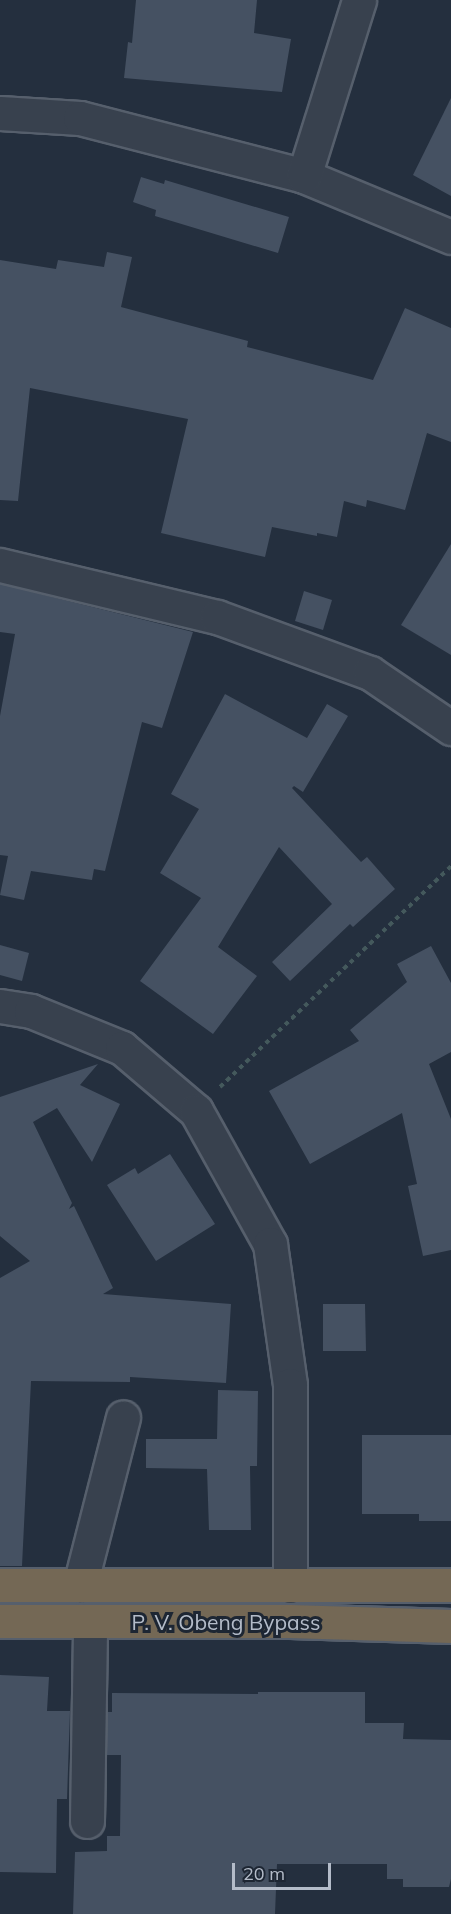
<!DOCTYPE html>
<html>
<head>
<meta charset="utf-8">
<style>
  body { margin:0 }
  #map { position:relative; width:451px; height:1914px; overflow:hidden; background:#242f3e; font-family:Mulish,sans-serif }
  div>[style] { position:absolute }
  .building>* { inset:0; background:#455162 }
  .path>* { height:4px; margin-top:-2px; transform-origin:0; background:repeating-linear-gradient(90deg,#44595c 0 4.5px,transparent 0 9px) }
  .roads { filter:drop-shadow(2px 0 #565f6c) drop-shadow(-2px 0 #565f6c) drop-shadow(0 2px #565f6c) drop-shadow(0 -2px #565f6c) }
  .street>* { height:33px; margin:-16.5px; padding:0 16.5px; transform-origin:16.5px; border-radius:16.5px; background:#38414e }
  .highway>* { height:33px; margin:-16.5px; padding:0 16.5px; transform-origin:16.5px; border-radius:16.5px; background:#746855 }
  span { translate:-50% -50%; white-space:nowrap; text-align:center; line-height:1.15; -webkit-text-stroke:6px #1d2633; paint-order:stroke }
  .street-label { font-size:21px; color:#b4bcc9 }
  .scale { position:absolute; left:232px; top:1863px; width:99px; height:27px; box-sizing:border-box; border:3px solid #b4bcc9; border-top:0; padding-left:8px; font-size:18px; line-height:21px; white-space:nowrap; color:#b4bcc9; -webkit-text-stroke:4px #1d2633; paint-order:stroke }
</style>
</head>
<body>
<div id="map">
  <div class="building">
    <i style="clip-path:polygon(136px 0,257px 0,254px 33px,291px 39px,282px 92px,124px 78px,128px 42px,132px 43px)"></i>
    <i style="clip-path:polygon(451px 98px,451px 196px,413px 175px)"></i>
    <i style="clip-path:polygon(141px 177px,164px 184px,165px 180px,289px 217px,278px 253px,155px 216px,156px 210px,133px 202px)"></i>
    <i style="clip-path:polygon(107px 252px,132px 257px,121px 307px,248px 341px,247px 347px,373px 380px,405px 308px,451px 328px,451px 442px,427px 433px,405px 510px,367px 500px,366px 507px,344px 501px,337px 537px,317px 533px,317px 536px,272px 527px,265px 557px,161px 533px,188px 419px,30px 388px,18px 501px,0 500px,0 260px,56px 269px,58px 260px,104px 267px)"></i>
    <i style="clip-path:polygon(451px 544px,451px 655px,401px 625px)"></i>
    <i style="clip-path:polygon(0 584px,193px 632px,162px 728px,142px 722px,105px 871px,94px 869px,92px 880px,31px 871px,24px 900px,0 895px,8px 856px,0 855px,0 716px,15px 634px,0 632px)"></i>
    <i style="clip-path:polygon(304px 591px,332px 600px,323px 630px,295px 621px)"></i>
    <i style="clip-path:polygon(225px 694px,307px 738px,327px 704px,348px 716px,303px 792px,294px 786px,292px 788px,361px 862px,367px 857px,395px 889px,353px 927px,350px 924px,290px 981px,272px 962px,332px 904px,279px 847px,218px 947px,257px 976px,213px 1034px,140px 981px,201px 898px,160px 873px,199px 809px,171px 794px)"></i>
    <i style="clip-path:polygon(0 945px,29px 953px,22px 981px,0 975px)"></i>
    <i style="clip-path:polygon(431px 946px,451px 983px,451px 1052px,429px 1064px,451px 1119px,451px 1250px,423px 1256px,408px 1186px,417px 1184px,402px 1113px,310px 1164px,269px 1091px,359px 1041px,350px 1030px,407px 982px,397px 964px)"></i>
    <i style="clip-path:polygon(98px 1064px,80px 1085px,120px 1104px,92px 1162px,57px 1108px,33px 1122px,72px 1203px,69px 1209px,74px 1206px,113px 1288px,103px 1294px,231px 1304px,226px 1383px,130px 1377px,130px 1382px,31px 1381px,22px 1566px,0 1566px,0 1278px,30px 1261px,0 1236px,0 1097px)"></i>
    <i style="clip-path:polygon(170px 1154px,215px 1224px,156px 1261px,107px 1185px,135px 1168px,138px 1174px)"></i>
    <i style="clip-path:polygon(323px 1304px,365px 1304px,366px 1351px,323px 1351px)"></i>
    <i style="clip-path:polygon(218px 1390px,258px 1391px,257px 1466px,250px 1466px,251px 1530px,209px 1530px,207px 1469px,146px 1468px,146px 1439px,217px 1439px)"></i>
    <i style="clip-path:polygon(362px 1435px,451px 1435px,451px 1521px,419px 1521px,419px 1514px,362px 1514px)"></i>
    <i style="clip-path:polygon(0 1675px,49px 1677px,47px 1711px,70px 1711px,67px 1799px,57px 1799px,56px 1873px,0 1872px)"></i>
    <i style="clip-path:polygon(258px 1692px,365px 1692px,365px 1723px,404px 1723px,403px 1739px,451px 1740px,451px 1879px,449px 1887px,403px 1887px,403px 1879px,387px 1879px,387px 1864px,277px 1864px,275px 1914px,73px 1914px,75px 1852px,107px 1851px,107px 1836px,120px 1836px,121px 1755px,107px 1755px,107px 1712px,112px 1712px,112px 1693px,258px 1694px)"></i>
  </div>
  <div class="path">
    <i style="left:220px;top:1087px;width:320px;rotate:-43.7deg"></i>
  </div>
  <div class="roads">
    <div class="street">
      <i style="left:0;top:113px;width:80px;rotate:3.6deg"></i>
      <i style="left:80px;top:118px;width:231px;rotate:14.5deg"></i>
      <i style="left:304px;top:176px;width:159px;rotate:22.5deg"></i>
      <i style="left:304px;top:176px;width:184px;rotate:-72.6deg"></i>
      <i style="left:0;top:565px;width:223px;rotate:13.5deg"></i>
      <i style="left:217px;top:617px;width:163px;rotate:20.1deg"></i>
      <i style="left:370px;top:673px;width:98px;rotate:34.2deg"></i>
      <i style="left:0;top:1006px;width:31px;rotate:9deg"></i>
      <i style="left:31px;top:1011px;width:98px;rotate:22.1deg"></i>
      <i style="left:122px;top:1048px;width:97px;rotate:40.4deg"></i>
      <i style="left:196px;top:1111px;width:152px;rotate:60.9deg"></i>
      <i style="left:270px;top:1244px;width:142px;rotate:81.9deg"></i>
      <i style="left:290px;top:1385px;width:201px;rotate:90deg"></i>
      <i style="left:80px;top:1585px;width:173px;rotate:-75.6deg"></i>
      <i style="left:87px;top:1821px;width:199px;rotate:-89.1deg"></i>
    </div>
    <div class="highway">
      <i style="left:0;top:1585px;width:451px"></i>
      <i style="left:0;top:1621px;width:290px"></i>
      <i style="left:290px;top:1621px;width:161px;rotate:1.8deg"></i>
    </div>
  </div>
  <div class="street-label">
    <span style="left:226px;top:1622px">P. V. Obeng Bypass</span>
  </div>
  <div class="scale">20 m</div>
</div>
</body>
</html>
